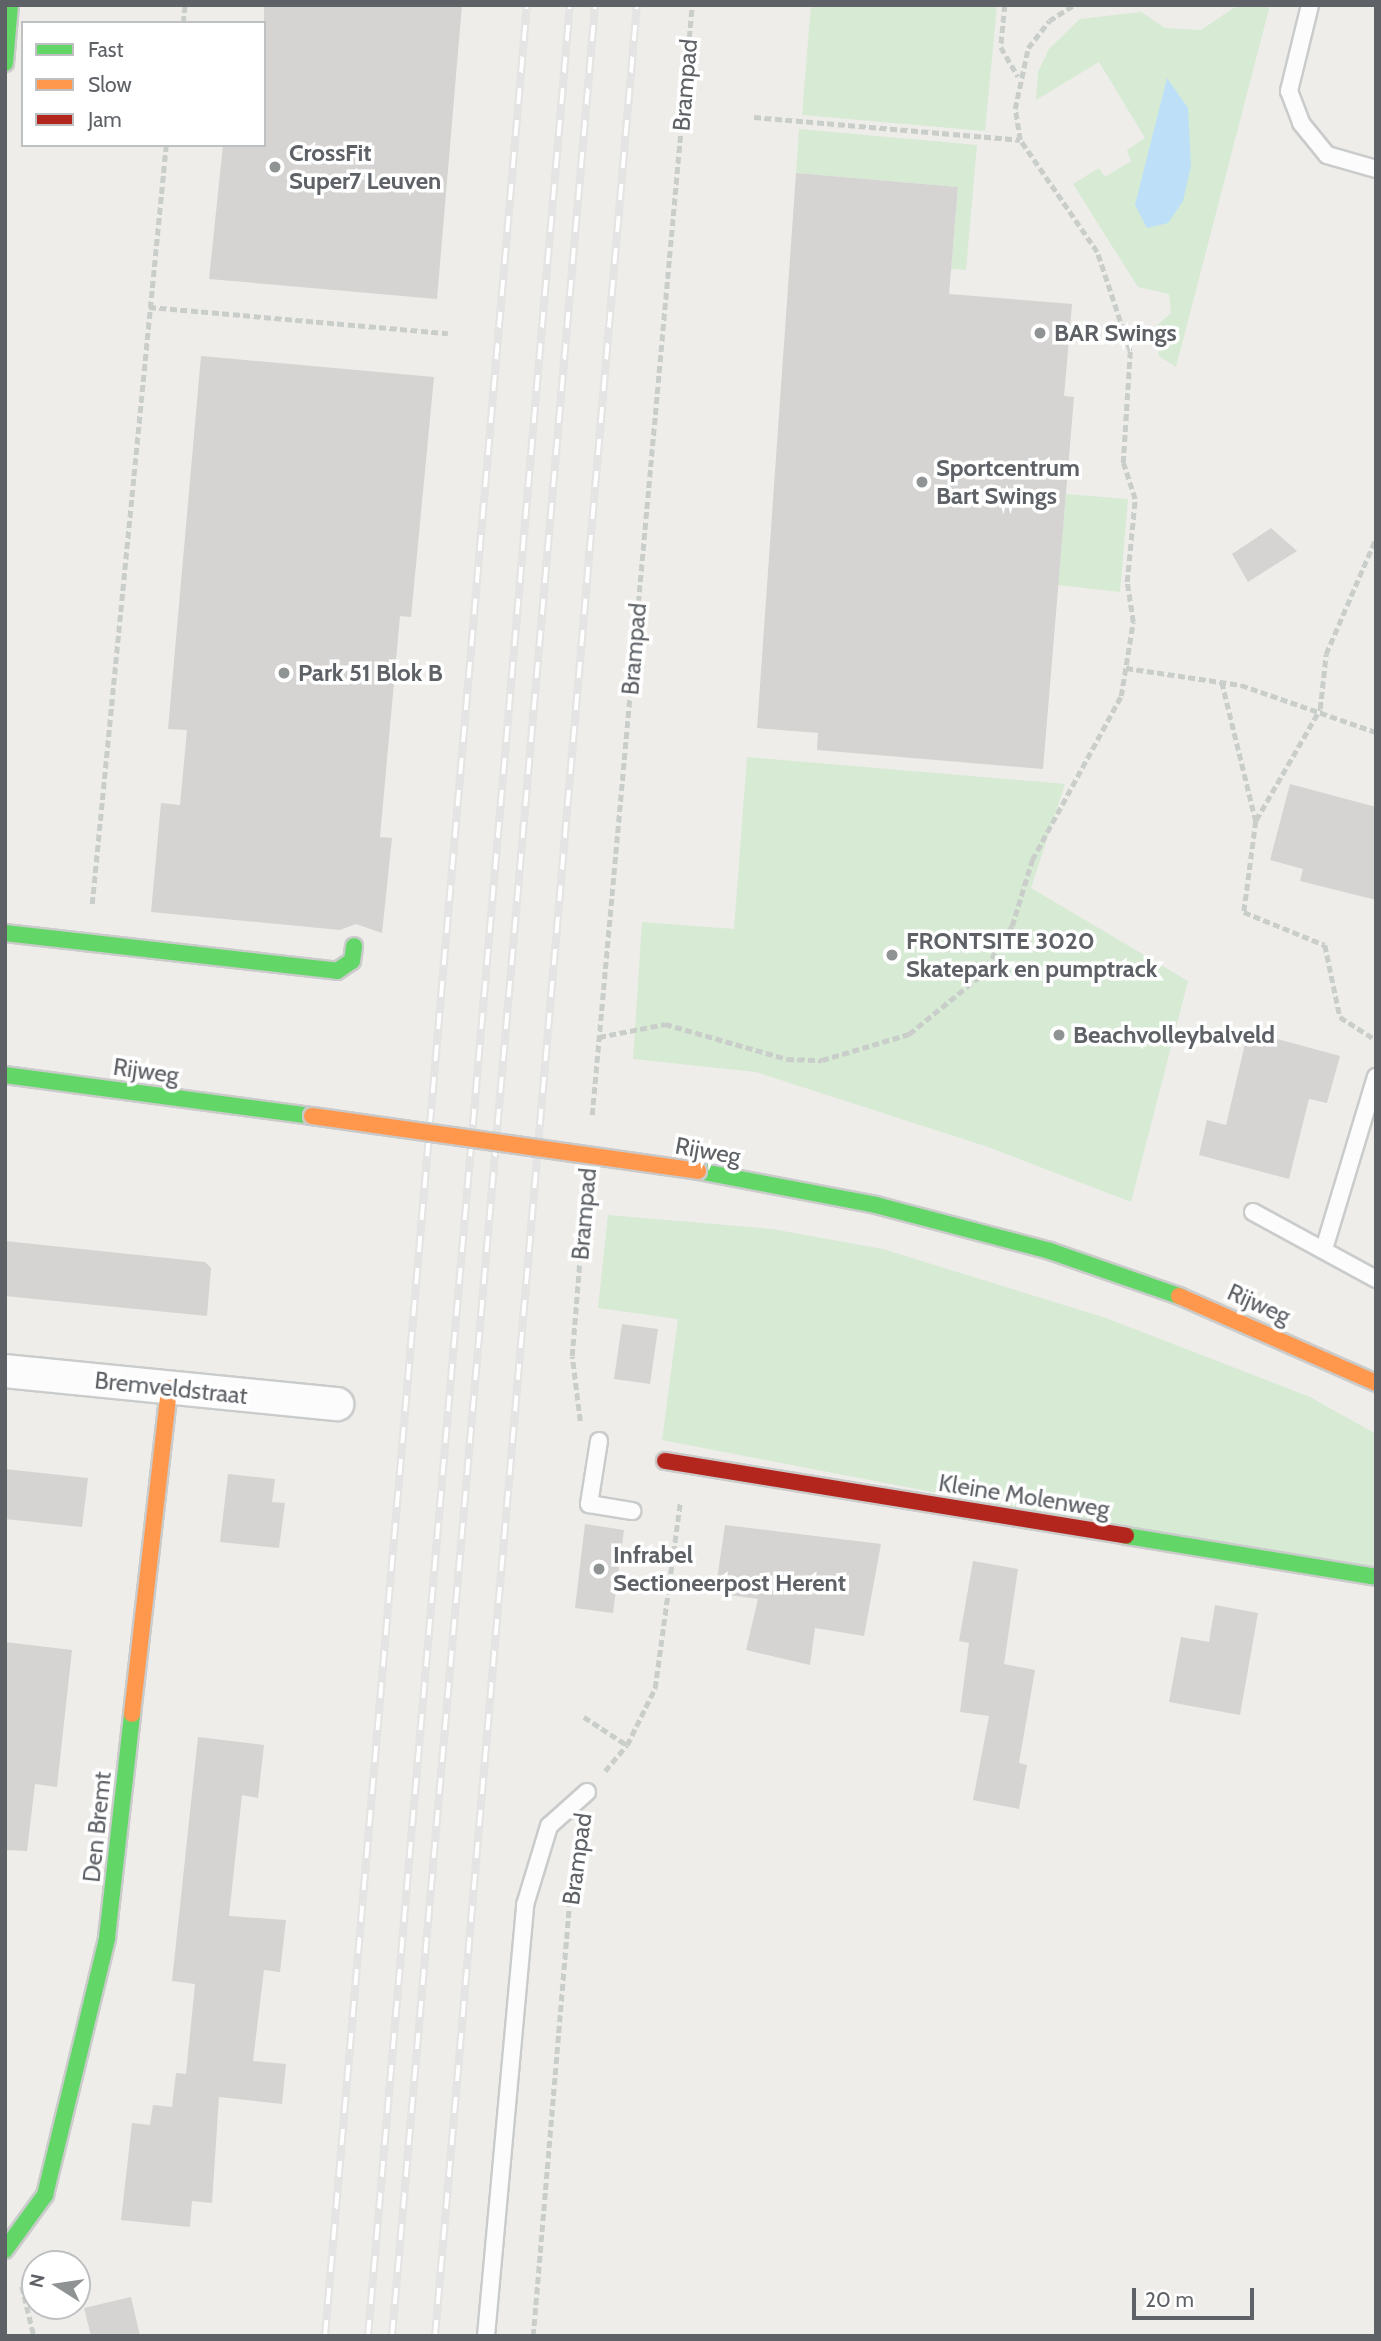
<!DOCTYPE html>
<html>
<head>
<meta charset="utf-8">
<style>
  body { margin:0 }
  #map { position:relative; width:1381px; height:2341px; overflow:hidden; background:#eeede9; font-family:Cabin,sans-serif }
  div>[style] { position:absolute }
  .green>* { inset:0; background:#d6ead4 }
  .water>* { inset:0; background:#bde0f8 }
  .building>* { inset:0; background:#d5d4d2 }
  .path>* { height:4.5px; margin-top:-2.25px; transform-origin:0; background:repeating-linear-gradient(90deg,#cacecb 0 7px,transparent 0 10.5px) }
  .roads { filter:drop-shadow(2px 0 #cacbcb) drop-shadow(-2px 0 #cacbcb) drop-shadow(0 2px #cacbcb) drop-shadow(0 -2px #cacbcb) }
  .lane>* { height:16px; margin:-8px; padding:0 8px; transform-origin:8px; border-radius:8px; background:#fcfcfc }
  .street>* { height:32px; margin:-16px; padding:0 16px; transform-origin:16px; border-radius:16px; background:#fcfcfc }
  .fast>* { height:16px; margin:-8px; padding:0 8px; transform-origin:8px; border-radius:8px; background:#63d668 }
  .slow>* { height:16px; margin:-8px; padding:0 8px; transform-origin:8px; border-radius:8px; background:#ff974d }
  .jam>* { height:16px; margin:-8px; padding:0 8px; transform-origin:8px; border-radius:8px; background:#b3261e }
  .rail>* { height:8px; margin-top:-4px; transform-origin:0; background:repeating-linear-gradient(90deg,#fff 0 16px,#e3e4e3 0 32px); box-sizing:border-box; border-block:2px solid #e3e4e3 }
  .bridges { filter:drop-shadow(2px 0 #c9c9ca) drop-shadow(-2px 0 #c9c9ca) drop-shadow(0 2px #c9c9ca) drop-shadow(0 -2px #c9c9ca) }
  .slow-bridge>* { height:16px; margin:-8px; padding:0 8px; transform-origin:8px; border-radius:8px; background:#ff974d }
  .dots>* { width:19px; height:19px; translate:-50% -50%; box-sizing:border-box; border:4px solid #fff; border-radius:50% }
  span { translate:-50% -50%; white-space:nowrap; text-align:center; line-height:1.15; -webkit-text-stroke:7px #fff; paint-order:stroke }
  .street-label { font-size:24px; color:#5e6267 }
  .poi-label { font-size:24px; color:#5e6267; font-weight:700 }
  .left { translate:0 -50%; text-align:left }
  .frame { position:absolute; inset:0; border:7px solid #5e6267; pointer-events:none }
  .legend { position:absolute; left:21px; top:21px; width:245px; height:126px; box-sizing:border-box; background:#fff; border:2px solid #bfc0c2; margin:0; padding:9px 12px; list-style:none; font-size:21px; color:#5e6267 }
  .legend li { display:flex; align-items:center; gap:14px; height:35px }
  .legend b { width:35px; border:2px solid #bfc0c2 }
  .north { position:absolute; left:21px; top:2250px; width:70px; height:70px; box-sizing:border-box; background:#fff; border:2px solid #bfc0c2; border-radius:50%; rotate:282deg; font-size:19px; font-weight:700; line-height:28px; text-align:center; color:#5e6267 }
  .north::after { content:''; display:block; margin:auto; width:24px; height:32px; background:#909394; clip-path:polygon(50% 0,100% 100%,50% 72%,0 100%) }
  .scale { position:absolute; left:1132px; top:2288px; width:122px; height:32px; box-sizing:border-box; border:4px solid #5e6267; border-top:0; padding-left:9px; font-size:21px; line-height:24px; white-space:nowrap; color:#5e6267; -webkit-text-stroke:5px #fff; paint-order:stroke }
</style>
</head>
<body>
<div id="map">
  <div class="green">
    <i style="clip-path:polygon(811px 5px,997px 5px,985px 131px,802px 115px)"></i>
    <i style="clip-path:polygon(1238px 5px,1270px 5px,1176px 367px,1159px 356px,1154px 328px,1171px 313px,1169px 294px,1138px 287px,1073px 184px,1099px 168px,1105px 177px,1131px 161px,1127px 150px,1145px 138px,1099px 62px,1036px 100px,1038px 72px,1049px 49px,1080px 19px,1141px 12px,1165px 28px,1201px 30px)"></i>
    <i style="clip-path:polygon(799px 129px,977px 145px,966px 270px,951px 269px,958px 187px,796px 173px)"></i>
    <i style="clip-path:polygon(1066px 494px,1128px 499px,1120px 592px,1058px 585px)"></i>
    <i style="clip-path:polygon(747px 757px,1065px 784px,1031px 888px,1188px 981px,1131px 1202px,988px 1147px,756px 1072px,633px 1059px,642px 922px,734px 929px)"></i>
    <i style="clip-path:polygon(608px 1215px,772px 1229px,883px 1249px,1106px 1318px,1310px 1397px,1376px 1434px,1376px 1567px,1041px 1513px,662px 1440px,678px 1319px,598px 1308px)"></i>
  </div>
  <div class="water">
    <i style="clip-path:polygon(1167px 78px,1188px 108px,1191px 166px,1183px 201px,1168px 223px,1147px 228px,1135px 205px)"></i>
  </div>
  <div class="building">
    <i style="clip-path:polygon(264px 5px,462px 5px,437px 299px,209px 279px,223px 145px,264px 145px)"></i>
    <i style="clip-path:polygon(796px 173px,958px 187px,949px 294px,1072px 304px,1064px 396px,1074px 397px,1043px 769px,817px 750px,818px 733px,757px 728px)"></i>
    <i style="clip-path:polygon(201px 356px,434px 377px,411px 617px,400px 616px,380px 837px,392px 838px,382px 933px,356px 924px,340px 930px,151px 912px,161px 803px,180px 805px,187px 730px,168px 729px)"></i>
    <i style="clip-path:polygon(1271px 528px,1297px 551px,1248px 582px,1232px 554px)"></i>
    <i style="clip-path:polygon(1290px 784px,1376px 807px,1376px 900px,1300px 881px,1303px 869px,1270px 860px)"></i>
    <i style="clip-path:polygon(1248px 1031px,1340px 1056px,1327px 1103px,1309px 1099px,1289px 1179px,1199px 1155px,1207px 1120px,1226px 1125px)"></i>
    <i style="clip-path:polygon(5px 1241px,205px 1262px,211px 1268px,207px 1316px,5px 1296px)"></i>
    <i style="clip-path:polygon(622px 1324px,658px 1329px,650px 1384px,614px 1379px)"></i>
    <i style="clip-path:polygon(5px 1469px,88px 1478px,82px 1527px,5px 1519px)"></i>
    <i style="clip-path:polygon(228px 1474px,275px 1479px,272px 1502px,285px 1503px,279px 1548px,220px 1542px)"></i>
    <i style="clip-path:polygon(585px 1524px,624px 1530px,613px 1613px,575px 1608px)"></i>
    <i style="clip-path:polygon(725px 1525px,881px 1544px,864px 1636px,815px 1628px,810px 1665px,746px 1650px,758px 1599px,715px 1593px)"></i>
    <i style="clip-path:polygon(973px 1561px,1018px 1569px,1004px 1664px,1035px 1670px,1019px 1763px,1027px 1765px,1019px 1809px,973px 1800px,989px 1716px,960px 1712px,969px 1643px,959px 1641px)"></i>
    <i style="clip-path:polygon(1215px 1605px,1258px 1613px,1240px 1715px,1169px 1702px,1181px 1637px,1209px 1642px)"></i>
    <i style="clip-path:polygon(5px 1642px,72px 1650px,57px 1787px,35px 1784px,27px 1851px,5px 1850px)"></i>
    <i style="clip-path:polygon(198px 1737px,264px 1745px,258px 1798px,242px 1795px,229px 1916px,286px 1920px,280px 1972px,264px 1970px,253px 2061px,286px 2064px,282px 2104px,219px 2097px,212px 2203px,192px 2201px,190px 2227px,121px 2220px,132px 2123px,150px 2125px,153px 2105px,172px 2107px,176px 2073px,186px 2074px,195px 1984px,172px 1981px)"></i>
    <i style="clip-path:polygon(131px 2297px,140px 2336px,91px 2336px,84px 2308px)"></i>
  </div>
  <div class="path">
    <i style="left:1005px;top:5px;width:42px;rotate:95.4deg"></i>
    <i style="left:1001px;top:47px;width:34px;rotate:60deg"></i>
    <i style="left:183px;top:23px;width:18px;rotate:-84deg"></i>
    <i style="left:754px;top:117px;width:267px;rotate:4.9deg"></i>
    <i style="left:149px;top:307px;width:300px;rotate:5deg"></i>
    <i style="left:1126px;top:668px;width:116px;rotate:8.4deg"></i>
    <i style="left:1241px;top:685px;width:143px;rotate:19.2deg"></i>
    <i style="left:1222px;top:682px;width:143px;rotate:76.3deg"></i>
    <i style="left:1256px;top:821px;width:92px;rotate:97.5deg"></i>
    <i style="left:1244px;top:912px;width:87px;rotate:22.2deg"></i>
    <i style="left:1325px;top:945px;width:74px;rotate:78.2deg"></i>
    <i style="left:1340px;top:1017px;width:43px;rotate:32.6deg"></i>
    <i style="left:1256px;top:820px;width:128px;rotate:-60deg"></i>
    <i style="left:1320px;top:709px;width:55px;rotate:-83.8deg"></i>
    <i style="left:1326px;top:654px;width:126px;rotate:-66.7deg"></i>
    <i style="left:92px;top:904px;width:763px;rotate:-84.43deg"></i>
    <i style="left:599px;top:1037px;width:67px;rotate:-11.1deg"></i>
    <i style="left:665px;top:1024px;width:127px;rotate:16deg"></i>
    <i style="left:787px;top:1059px;width:35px;rotate:2deg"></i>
    <i style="left:822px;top:1060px;width:91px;rotate:-16.6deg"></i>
    <i style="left:909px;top:1034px;width:92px;rotate:-39.2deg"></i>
    <i style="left:980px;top:976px;width:59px;rotate:-57.4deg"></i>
    <i style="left:1012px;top:926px;width:69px;rotate:-73.1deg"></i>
    <i style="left:1032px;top:860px;width:187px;rotate:-61.5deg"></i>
    <i style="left:1121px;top:696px;width:75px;rotate:-80.8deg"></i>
    <i style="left:1133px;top:622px;width:40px;rotate:-98.5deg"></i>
    <i style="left:1127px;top:582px;width:83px;rotate:-84.5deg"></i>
    <i style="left:1135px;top:499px;width:38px;rotate:-108deg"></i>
    <i style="left:1123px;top:463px;width:112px;rotate:-86.4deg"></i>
    <i style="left:1130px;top:351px;width:104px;rotate:-108.4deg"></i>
    <i style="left:1097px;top:252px;width:136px;rotate:-124.5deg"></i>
    <i style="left:1020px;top:140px;width:31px;rotate:-99deg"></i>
    <i style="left:1015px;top:109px;width:62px;rotate:-78deg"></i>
    <i style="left:1028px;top:48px;width:34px;rotate:-52deg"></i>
    <i style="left:1049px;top:21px;width:30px;rotate:-33deg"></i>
    <i style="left:592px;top:1115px;width:1114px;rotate:-84.85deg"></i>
    <i style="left:580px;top:1421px;width:65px;rotate:-97deg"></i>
    <i style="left:572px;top:1356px;width:164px;rotate:-85.4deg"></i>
    <i style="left:584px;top:1717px;width:51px;rotate:33.1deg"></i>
    <i style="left:605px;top:1771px;width:34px;rotate:-50deg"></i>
    <i style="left:627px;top:1745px;width:64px;rotate:-63.8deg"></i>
    <i style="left:655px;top:1688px;width:188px;rotate:-82.3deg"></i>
    <i style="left:22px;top:2286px;width:51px;rotate:76.5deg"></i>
    <i style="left:533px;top:2336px;width:486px;rotate:-85.2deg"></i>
  </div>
  <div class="roads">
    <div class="lane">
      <i style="left:1310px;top:5px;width:89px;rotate:103.7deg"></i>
      <i style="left:1289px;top:91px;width:34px;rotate:69deg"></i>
      <i style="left:1301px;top:123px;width:41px;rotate:50.9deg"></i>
      <i style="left:1327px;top:155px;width:51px;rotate:15.9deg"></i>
      <i style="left:1253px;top:1212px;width:140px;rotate:28.6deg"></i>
      <i style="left:1324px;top:1249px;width:180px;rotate:-73.2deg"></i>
      <i style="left:599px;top:1441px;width:64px;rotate:99deg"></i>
      <i style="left:589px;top:1504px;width:44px;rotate:9.2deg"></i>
      <i style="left:486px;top:2336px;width:433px;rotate:-84.8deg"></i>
      <i style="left:525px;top:1905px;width:83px;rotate:-73.1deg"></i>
      <i style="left:549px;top:1826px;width:51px;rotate:-41.8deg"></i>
    </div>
    <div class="street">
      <i style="left:5px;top:1371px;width:334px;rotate:5.7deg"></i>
    </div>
    <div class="fast">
      <i style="left:5px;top:63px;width:58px;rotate:-85.1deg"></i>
      <i style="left:5px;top:933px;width:334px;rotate:6.5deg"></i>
      <i style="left:337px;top:971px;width:18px;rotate:-34deg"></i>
      <i style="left:352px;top:961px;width:15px;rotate:-82deg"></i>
      <i style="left:5px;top:1075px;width:310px;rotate:7.6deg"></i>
      <i style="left:698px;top:1171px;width:181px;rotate:10.8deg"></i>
      <i style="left:876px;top:1205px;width:180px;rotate:14.8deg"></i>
      <i style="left:1050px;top:1251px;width:137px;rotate:19.2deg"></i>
      <i style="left:1126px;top:1536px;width:253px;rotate:9.3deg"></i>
      <i style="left:5px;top:2250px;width:68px;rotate:-54deg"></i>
      <i style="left:45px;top:2195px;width:264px;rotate:-76.4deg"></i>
      <i style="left:107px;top:1938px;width:225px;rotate:-83.6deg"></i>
    </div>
    <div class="slow">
      <i style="left:1179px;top:1296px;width:215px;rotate:23.8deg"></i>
      <i style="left:132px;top:1714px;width:328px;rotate:-83.5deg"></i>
    </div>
    <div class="jam">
      <i style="left:665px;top:1461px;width:467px;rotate:9.2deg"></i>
    </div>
  </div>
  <div class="rail">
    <i style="left:325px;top:2336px;width:2340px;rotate:-85.05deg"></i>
    <i style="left:368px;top:2336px;width:2340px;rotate:-85.05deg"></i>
    <i style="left:392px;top:2336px;width:2340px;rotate:-85.02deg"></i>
    <i style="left:435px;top:2336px;width:2340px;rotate:-85.05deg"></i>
  </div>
  <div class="bridges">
    <div class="slow-bridge">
      <i style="left:312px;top:1116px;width:390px;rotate:8.1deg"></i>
    </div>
  </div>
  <div class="dots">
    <i style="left:275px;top:167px;background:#909394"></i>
    <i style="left:1040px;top:333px;background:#909394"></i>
    <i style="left:922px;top:482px;background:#909394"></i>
    <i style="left:284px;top:673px;background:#909394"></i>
    <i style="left:892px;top:955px;background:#909394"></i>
    <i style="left:1059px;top:1035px;background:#909394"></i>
    <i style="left:599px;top:1569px;background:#909394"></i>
  </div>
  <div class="street-label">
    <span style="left:685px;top:85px;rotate:-85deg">Brampad</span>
    <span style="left:634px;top:649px;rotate:-85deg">Brampad</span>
    <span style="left:146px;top:1071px;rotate:8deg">Rijweg</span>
    <span style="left:708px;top:1151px;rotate:10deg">Rijweg</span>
    <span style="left:584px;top:1214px;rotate:-85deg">Brampad</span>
    <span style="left:1259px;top:1304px;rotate:24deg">Rijweg</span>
    <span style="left:171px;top:1388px;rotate:6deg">Bremveldstraat</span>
    <span style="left:1024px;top:1496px;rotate:9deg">Kleine Molenweg</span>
    <span style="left:97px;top:1827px;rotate:-84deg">Den Bremt</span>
    <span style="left:577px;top:1859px;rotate:-82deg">Brampad</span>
  </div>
  <div class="poi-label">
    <span class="left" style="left:289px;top:167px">CrossFit<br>Super7 Leuven</span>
    <span class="left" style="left:1054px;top:333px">BAR Swings</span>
    <span class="left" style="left:936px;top:482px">Sportcentrum<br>Bart Swings</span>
    <span class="left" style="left:298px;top:673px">Park 51 Blok B</span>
    <span class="left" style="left:906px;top:955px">FRONTSITE 3020<br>Skatepark en pumptrack</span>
    <span class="left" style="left:1073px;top:1035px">Beachvolleybalveld</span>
    <span class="left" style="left:613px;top:1569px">Infrabel<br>Sectioneerpost Herent</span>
  </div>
  <div class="frame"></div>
  <ul class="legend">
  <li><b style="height:9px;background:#63d668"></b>Fast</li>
  <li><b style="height:9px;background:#ff974d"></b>Slow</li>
  <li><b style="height:9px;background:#b3261e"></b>Jam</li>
  </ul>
  <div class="north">N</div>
  <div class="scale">20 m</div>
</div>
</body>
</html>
